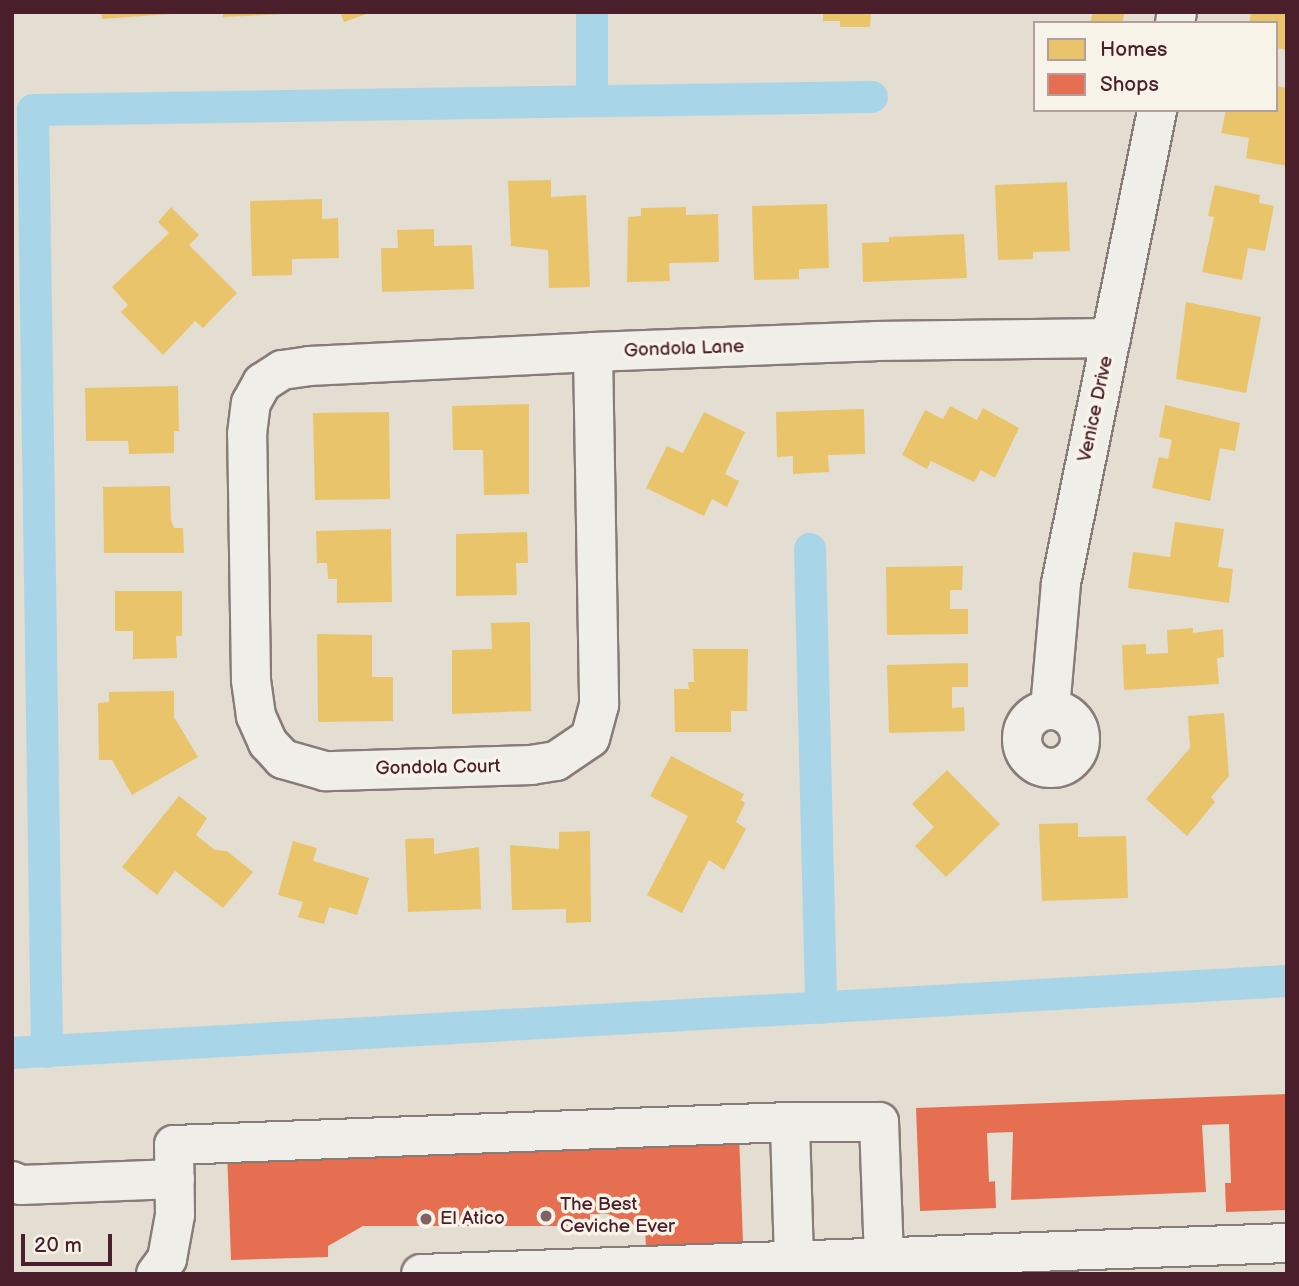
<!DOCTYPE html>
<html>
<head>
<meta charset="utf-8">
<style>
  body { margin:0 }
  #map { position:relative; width:1299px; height:1286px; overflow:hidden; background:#e4ddd2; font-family:"Balsamiq Sans",sans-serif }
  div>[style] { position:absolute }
  .homes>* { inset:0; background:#e9c46a }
  .shops>* { inset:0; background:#e76f51 }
  .canal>* { height:32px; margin:-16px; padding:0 16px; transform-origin:16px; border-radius:16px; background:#a9d5e8 }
  .roads { filter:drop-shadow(2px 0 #887c79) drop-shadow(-2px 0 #887c79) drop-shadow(0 2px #887c79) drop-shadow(0 -2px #887c79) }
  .minor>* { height:38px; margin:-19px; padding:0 19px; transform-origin:19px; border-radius:19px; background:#f0eee9 }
  .minor>.ring { margin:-19px; padding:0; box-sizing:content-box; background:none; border:38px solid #f0eee9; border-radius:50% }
  .dots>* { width:19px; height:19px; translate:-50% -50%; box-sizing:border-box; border:4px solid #f7f3e8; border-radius:50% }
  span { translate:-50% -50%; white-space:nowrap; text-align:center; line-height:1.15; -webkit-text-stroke:7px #f7f3e8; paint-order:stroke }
  .street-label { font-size:19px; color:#4a1f2b }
  .poi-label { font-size:19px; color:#4a1f2b }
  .left { translate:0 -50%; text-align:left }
  .frame { position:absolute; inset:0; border:14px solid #4a1f2b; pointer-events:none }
  .legend { position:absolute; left:1033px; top:21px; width:245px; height:91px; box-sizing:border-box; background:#f7f3e8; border:2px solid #b29e9c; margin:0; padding:9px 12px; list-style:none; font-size:21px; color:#4a1f2b }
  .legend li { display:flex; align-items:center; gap:14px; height:35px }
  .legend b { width:35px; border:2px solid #b29e9c }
  .scale { position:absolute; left:21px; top:1234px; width:91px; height:32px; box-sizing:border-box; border:4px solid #4a1f2b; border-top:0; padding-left:9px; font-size:21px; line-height:24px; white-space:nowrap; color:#4a1f2b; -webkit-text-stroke:5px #f7f3e8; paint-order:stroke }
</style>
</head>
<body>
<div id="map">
  <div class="homes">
    <i style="clip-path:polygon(101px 12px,170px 12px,170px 14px,102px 19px)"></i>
    <i style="clip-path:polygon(223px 12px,285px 12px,285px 14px,223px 17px)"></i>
    <i style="clip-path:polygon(340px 12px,369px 12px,369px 13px,344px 22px)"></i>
    <i style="clip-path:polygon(823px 12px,871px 12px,870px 27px,840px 27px,840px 21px,823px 21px)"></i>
    <i style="clip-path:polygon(1093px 12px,1125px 12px,1122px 23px,1090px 23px)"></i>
    <i style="clip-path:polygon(1251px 12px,1287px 12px,1287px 50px,1276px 48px,1276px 23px,1249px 23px)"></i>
    <i style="clip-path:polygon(1276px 86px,1287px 88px,1287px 166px,1246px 158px,1249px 138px,1221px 133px,1226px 110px,1276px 110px)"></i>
    <i style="clip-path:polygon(551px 180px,551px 197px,586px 195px,590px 287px,549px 288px,548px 250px,511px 246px,508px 181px)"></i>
    <i style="clip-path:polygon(1067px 182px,1070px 251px,1033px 252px,1033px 259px,998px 260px,995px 185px)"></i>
    <i style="clip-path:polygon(1215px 185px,1260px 195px,1259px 203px,1274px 206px,1265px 251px,1248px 248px,1242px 280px,1202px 272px,1214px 217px,1208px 216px)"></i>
    <i style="clip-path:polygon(322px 199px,322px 219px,338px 218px,339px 258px,292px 259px,292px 275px,252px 276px,250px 201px)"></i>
    <i style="clip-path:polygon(827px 204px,829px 268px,799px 269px,799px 279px,754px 280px,752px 206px)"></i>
    <i style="clip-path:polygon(171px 207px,199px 235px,189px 245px,237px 293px,203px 328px,195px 321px,163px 355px,121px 312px,128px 305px,112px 287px,169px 233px,158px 222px)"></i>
    <i style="clip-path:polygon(686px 207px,686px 215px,718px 214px,719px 262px,669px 263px,670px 281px,627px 282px,628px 217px,641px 216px,641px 208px)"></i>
    <i style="clip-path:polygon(434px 229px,434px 246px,472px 245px,474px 289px,382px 292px,381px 248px,398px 248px,397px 230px)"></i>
    <i style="clip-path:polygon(964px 234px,967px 278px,863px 282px,862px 243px,889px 242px,889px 237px)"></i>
    <i style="clip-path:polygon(1186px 302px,1261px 317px,1246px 393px,1176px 379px)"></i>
    <i style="clip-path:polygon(178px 386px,179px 431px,174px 431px,174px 453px,129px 454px,128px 441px,86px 441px,85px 388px)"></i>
    <i style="clip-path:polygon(529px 404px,529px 494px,484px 495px,483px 450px,453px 450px,452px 406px)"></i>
    <i style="clip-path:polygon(1165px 405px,1240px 423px,1235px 451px,1220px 448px,1210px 501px,1152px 488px,1159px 457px,1168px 459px,1172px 440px,1159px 437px)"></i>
    <i style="clip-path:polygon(950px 406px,977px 420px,983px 408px,1019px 428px,995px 478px,981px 470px,974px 482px,931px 461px,927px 469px,902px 455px,925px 410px,943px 419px)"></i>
    <i style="clip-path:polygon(864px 409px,865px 454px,828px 455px,829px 472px,793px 474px,793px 456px,777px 457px,776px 412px)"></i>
    <i style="clip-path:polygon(389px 412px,390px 499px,315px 500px,313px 413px)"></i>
    <i style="clip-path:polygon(704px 412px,745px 432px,725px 474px,739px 481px,727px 507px,712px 499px,704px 516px,646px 488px,667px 446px,683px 453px)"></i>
    <i style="clip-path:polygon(170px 486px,171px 520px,174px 528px,183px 528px,184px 553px,104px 553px,103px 487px)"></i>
    <i style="clip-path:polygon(1175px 522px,1224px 529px,1218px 567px,1233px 569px,1229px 603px,1128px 588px,1133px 552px,1170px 557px)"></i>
    <i style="clip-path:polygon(391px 529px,392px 602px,337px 603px,337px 579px,328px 579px,327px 563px,317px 563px,316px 531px)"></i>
    <i style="clip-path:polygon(527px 532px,528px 563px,516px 563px,517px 595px,456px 596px,456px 534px)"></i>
    <i style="clip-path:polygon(963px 566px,962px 590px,950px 590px,950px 609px,968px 609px,968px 634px,887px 635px,886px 567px)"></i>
    <i style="clip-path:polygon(115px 591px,182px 591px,182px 636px,176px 636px,177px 658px,133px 659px,133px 631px,115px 631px)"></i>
    <i style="clip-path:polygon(530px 622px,531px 711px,452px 714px,452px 650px,492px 649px,491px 623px)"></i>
    <i style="clip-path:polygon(1193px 628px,1193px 633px,1223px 629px,1224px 657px,1217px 658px,1219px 684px,1124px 690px,1122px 645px,1146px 644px,1146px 654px,1168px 653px,1167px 630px)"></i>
    <i style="clip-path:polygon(317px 634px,372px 635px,372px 677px,393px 677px,393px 721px,318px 722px)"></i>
    <i style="clip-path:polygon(693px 649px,748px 649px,747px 711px,731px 711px,731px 732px,675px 732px,674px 689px,689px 689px,688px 682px,694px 682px)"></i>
    <i style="clip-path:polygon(968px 663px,968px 687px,952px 687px,952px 708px,964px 707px,965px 731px,889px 733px,887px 665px)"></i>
    <i style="clip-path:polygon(174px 691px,174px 717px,198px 757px,132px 795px,112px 760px,99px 760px,98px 703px,109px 702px,109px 692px)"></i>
    <i style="clip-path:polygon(1224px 713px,1229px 776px,1211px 797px,1215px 802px,1187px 836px,1146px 799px,1190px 748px,1188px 716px)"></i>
    <i style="clip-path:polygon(671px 756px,744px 794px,741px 800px,745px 803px,736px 822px,746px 829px,724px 870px,709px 860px,682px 913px,647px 895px,688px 816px,650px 796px)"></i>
    <i style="clip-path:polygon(947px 770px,1000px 824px,946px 877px,915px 846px,934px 827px,912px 804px)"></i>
    <i style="clip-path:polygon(179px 796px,207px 818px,196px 835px,215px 850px,227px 851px,253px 872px,223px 908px,175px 871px,157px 895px,122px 867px)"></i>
    <i style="clip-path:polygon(1078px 823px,1078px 837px,1126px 836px,1128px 898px,1042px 901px,1039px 824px)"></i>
    <i style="clip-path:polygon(590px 831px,591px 922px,566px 923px,566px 909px,512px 910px,510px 845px,559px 849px,559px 832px)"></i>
    <i style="clip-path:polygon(434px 838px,434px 854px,479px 847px,481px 909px,408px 912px,405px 839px)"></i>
    <i style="clip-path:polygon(293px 841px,317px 848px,313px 861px,369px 878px,357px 915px,329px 907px,324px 924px,298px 917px,303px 902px,278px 895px)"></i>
  </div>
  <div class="shops">
    <i style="clip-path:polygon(1287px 1094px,1287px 1210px,1226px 1212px,1225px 1183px,1231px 1183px,1229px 1124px,1202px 1125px,1206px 1192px,1011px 1200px,1013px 1132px,987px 1133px,989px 1182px,995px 1181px,996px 1208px,920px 1211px,916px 1108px)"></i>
    <i style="clip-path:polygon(739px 1133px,743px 1243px,646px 1246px,645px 1230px,608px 1214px,590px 1214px,590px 1226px,363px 1226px,328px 1246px,328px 1257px,231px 1260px,227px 1151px)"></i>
  </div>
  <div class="canal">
    <i style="left:592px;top:12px;width:87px;rotate:90deg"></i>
    <i style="left:810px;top:549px;width:459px;rotate:88.6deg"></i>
    <i style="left:47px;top:1052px;width:942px;rotate:-90.85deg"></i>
    <i style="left:33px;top:110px;width:839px;rotate:-0.89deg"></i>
    <i style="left:12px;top:1053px;width:1277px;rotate:-3.23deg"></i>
  </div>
  <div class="roads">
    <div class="minor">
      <i style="left:1175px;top:23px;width:11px;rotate:-80deg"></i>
      <i style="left:593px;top:352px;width:353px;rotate:89deg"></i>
      <i style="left:599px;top:705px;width:34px;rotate:105deg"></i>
      <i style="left:590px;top:738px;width:41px;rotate:145.9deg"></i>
      <i style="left:556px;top:761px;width:24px;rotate:171deg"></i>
      <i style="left:532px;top:765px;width:207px;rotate:178.3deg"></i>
      <i style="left:325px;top:771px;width:44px;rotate:-164.1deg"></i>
      <i style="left:283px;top:759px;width:22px;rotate:-133deg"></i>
      <i style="left:268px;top:743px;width:30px;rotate:-114deg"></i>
      <i style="left:256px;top:716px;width:37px;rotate:-98deg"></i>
      <i style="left:251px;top:679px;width:245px;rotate:-90.9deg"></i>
      <i style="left:247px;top:434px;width:31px;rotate:-83deg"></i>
      <i style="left:251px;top:403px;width:23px;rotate:-61deg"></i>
      <i style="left:262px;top:383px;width:24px;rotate:-33deg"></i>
      <i style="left:282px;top:370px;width:27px;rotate:-8deg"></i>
      <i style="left:309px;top:366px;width:284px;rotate:-2.8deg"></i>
      <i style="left:593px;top:352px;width:282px;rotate:-2.2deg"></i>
      <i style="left:875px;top:341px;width:236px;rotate:-0.7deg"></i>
      <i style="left:1050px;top:709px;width:126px;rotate:-85deg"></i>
      <i style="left:1061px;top:583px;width:483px;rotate:-78.5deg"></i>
      <i class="ring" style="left:1022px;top:710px;width:20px;height:20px"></i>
      <i style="left:12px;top:1181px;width:10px;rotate:24deg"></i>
      <i style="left:21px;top:1185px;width:154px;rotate:-2.2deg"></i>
      <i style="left:794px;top:1260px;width:138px;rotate:-91.7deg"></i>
      <i style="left:790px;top:1122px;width:89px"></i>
      <i style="left:879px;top:1122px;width:134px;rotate:87.9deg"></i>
      <i style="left:156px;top:1274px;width:19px;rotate:-54deg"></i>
      <i style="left:167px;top:1259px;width:45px;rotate:-79.7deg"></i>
      <i style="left:175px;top:1215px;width:70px;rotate:-90.8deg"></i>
      <i style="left:174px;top:1145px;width:616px;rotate:-2.14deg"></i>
      <i style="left:421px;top:1274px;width:867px;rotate:-2.05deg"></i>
    </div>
  </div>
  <div class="dots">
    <i style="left:546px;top:1216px;background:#806265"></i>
    <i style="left:426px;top:1219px;background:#806265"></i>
  </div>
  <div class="street-label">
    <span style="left:684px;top:349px;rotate:-2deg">Gondola Lane</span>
    <span style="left:1096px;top:409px;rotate:-78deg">Venice Drive</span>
    <span style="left:438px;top:768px;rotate:-1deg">Gondola Court</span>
  </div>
  <div class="poi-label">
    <span class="left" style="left:560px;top:1216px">The Best<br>Ceviche Ever</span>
    <span class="left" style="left:440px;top:1219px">El Atico</span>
  </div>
  <div class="frame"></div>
  <ul class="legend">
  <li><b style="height:19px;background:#e9c46a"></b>Homes</li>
  <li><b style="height:19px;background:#e76f51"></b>Shops</li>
  </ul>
  <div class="scale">20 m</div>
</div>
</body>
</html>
